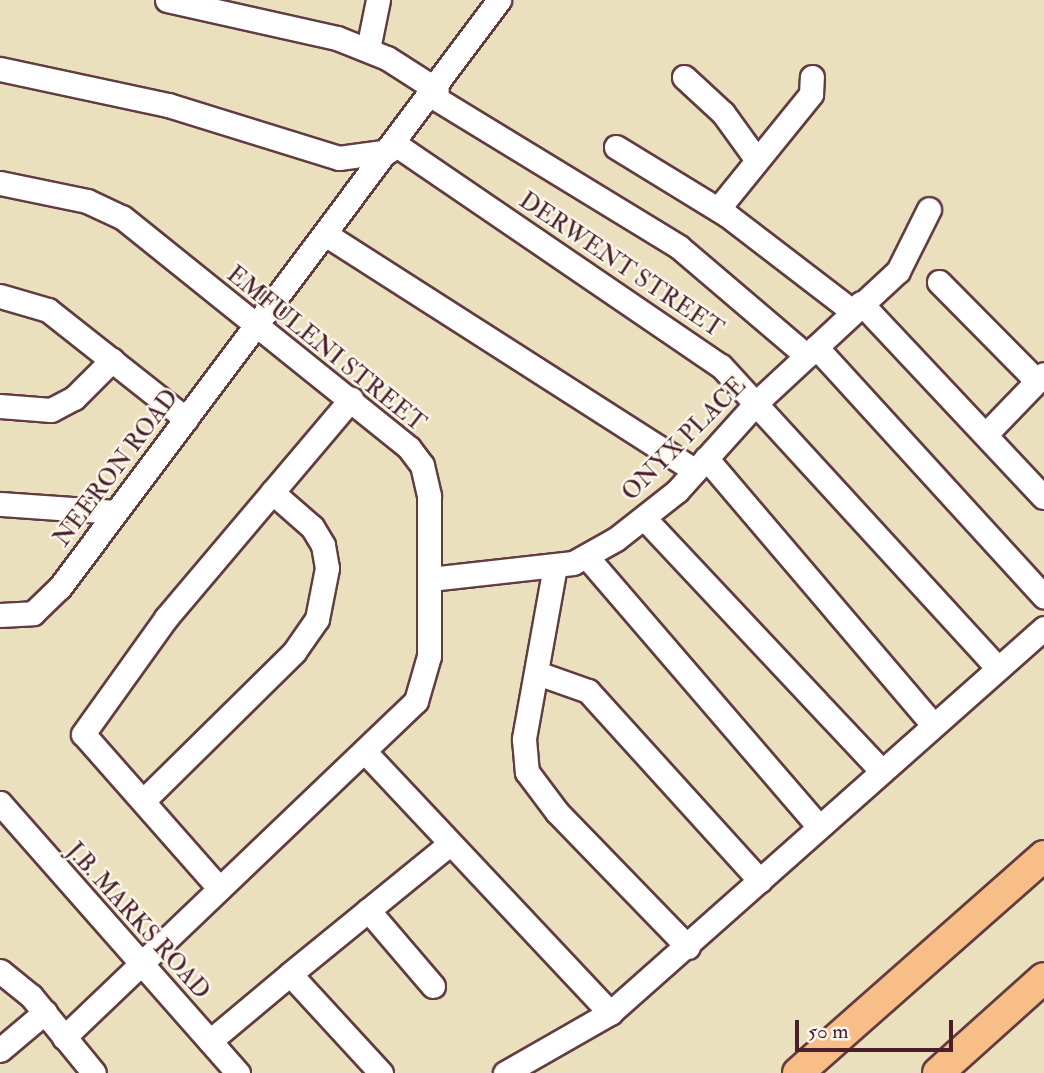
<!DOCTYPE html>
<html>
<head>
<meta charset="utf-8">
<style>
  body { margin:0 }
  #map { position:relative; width:1044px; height:1073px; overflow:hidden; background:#ebe0bd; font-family:"IM FELL Double Pica",serif }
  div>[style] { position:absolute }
  .roads { filter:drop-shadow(2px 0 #623c41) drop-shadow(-2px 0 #623c41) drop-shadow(0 2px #623c41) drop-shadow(0 -2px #623c41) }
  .minor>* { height:23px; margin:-11.5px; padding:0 11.5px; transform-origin:11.5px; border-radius:11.5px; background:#fff }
  .major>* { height:30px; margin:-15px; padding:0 15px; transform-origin:15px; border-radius:15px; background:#f7be87 }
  span { translate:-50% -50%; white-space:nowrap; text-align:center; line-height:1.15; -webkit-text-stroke:5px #fbf7ec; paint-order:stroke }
  .street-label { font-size:24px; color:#4a1f2b }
  .scale { position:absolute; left:795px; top:1020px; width:158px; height:32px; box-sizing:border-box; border:4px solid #4a1f2b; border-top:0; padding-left:9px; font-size:21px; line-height:24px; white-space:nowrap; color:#4a1f2b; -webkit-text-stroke:5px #fbf7ec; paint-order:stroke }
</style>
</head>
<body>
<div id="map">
  <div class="roads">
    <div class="minor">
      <i style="left:167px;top:0;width:174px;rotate:12.6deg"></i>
      <i style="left:337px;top:38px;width:54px;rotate:21.8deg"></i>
      <i style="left:387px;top:58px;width:59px;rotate:32.6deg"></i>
      <i style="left:368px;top:49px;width:50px;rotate:-78.5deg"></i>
      <i style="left:0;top:69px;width:172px;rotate:12.1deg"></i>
      <i style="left:168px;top:105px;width:179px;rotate:17.2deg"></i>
      <i style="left:339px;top:158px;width:50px;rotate:-8deg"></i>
      <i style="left:684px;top:77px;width:53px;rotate:42.7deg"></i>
      <i style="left:723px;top:113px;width:58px;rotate:54.1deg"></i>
      <i style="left:432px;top:96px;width:289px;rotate:31.4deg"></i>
      <i style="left:679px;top:247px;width:168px;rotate:40.4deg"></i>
      <i style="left:395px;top:144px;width:394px;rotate:34.3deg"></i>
      <i style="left:721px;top:366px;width:410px;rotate:47.5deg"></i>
      <i style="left:616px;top:147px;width:130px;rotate:31.5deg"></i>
      <i style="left:727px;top:215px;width:158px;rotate:37.5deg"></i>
      <i style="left:0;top:183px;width:89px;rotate:11.7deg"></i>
      <i style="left:87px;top:201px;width:38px;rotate:25deg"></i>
      <i style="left:122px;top:217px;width:368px;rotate:38.8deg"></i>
      <i style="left:409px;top:448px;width:21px;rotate:53deg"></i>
      <i style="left:422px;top:465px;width:32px;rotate:77deg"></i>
      <i style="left:429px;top:496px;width:160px;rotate:90deg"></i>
      <i style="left:429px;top:656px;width:47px;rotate:106.1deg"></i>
      <i style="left:416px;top:701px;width:487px;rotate:136.3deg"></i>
      <i style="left:718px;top:209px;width:148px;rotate:-51deg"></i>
      <i style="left:811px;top:94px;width:17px;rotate:-87deg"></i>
      <i style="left:325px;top:234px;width:439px;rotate:32.6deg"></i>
      <i style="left:939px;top:282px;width:139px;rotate:45.3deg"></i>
      <i style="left:0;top:296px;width:50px;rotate:16.3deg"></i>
      <i style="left:48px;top:310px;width:176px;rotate:38.3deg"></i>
      <i style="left:861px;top:303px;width:266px;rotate:46.8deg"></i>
      <i style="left:816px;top:347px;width:338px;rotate:47.6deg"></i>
      <i style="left:0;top:406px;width:51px;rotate:4.5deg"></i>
      <i style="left:51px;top:410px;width:26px;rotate:-28deg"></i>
      <i style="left:74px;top:398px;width:54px;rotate:-45deg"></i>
      <i style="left:986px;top:434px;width:83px;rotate:-46deg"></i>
      <i style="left:706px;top:458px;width:350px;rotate:49.6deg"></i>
      <i style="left:0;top:504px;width:115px;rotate:4deg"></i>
      <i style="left:644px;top:518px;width:346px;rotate:46.8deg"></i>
      <i style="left:587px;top:557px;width:355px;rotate:49.3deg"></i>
      <i style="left:555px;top:566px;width:176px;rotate:100.2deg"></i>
      <i style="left:524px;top:739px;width:33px;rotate:85deg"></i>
      <i style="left:527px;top:772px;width:50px;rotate:53.1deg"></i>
      <i style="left:557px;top:812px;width:188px;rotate:45.9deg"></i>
      <i style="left:430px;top:579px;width:144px;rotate:-6.4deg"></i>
      <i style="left:573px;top:563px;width:49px;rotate:-29.2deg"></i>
      <i style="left:616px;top:539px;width:78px;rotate:-38.2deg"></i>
      <i style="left:677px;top:491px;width:120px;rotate:-48deg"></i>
      <i style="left:757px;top:402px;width:192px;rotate:-42.9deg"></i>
      <i style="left:898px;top:271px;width:69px;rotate:-63.4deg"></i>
      <i style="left:0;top:615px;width:33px;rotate:-3deg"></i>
      <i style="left:33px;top:613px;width:37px;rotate:-44deg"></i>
      <i style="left:60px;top:587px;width:733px;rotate:-53.21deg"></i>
      <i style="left:540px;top:674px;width:51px;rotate:19.5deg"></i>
      <i style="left:588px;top:691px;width:256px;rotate:47.8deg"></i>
      <i style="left:366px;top:753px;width:357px;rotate:46.8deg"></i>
      <i style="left:144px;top:800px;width:211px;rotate:-44.6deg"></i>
      <i style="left:294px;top:652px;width:40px;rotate:-55.1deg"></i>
      <i style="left:317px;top:619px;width:52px;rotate:-78.9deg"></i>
      <i style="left:327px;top:568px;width:23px;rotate:-100deg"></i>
      <i style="left:323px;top:545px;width:21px;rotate:-121deg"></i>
      <i style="left:312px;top:527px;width:53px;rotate:-138.8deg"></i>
      <i style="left:0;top:803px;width:360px;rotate:48.6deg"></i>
      <i style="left:219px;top:888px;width:205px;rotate:-131.4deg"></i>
      <i style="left:83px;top:734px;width:143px;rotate:-54.4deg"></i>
      <i style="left:166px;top:618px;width:287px;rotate:-49.8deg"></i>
      <i style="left:368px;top:910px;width:100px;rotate:49.5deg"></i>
      <i style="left:0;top:971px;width:40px;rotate:39deg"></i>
      <i style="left:31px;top:996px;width:99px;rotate:50.7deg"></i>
      <i style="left:210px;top:1041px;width:104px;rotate:-39.9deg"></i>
      <i style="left:0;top:1050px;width:59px;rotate:-40.2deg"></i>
      <i style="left:381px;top:1073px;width:134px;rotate:-132.6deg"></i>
      <i style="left:290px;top:974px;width:204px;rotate:-39.2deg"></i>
      <i style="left:505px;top:1073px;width:121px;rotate:-29.7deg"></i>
      <i style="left:610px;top:1013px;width:580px;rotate:-41.58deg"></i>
    </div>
    <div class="major">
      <i style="left:798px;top:1073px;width:328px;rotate:-41.4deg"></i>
      <i style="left:938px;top:1073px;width:142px;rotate:-41.9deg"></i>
    </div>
  </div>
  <div class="street-label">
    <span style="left:621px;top:265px;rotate:34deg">DERWENT STREET</span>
    <span style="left:326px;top:349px;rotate:39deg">EMFULENI STREET</span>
    <span style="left:684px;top:439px;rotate:-45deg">ONYX PLACE</span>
    <span style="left:116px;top:468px;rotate:-53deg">NEERON ROAD</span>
    <span style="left:138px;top:921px;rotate:48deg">J.B. MARKS ROAD</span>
  </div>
  <div class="scale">50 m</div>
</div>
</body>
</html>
